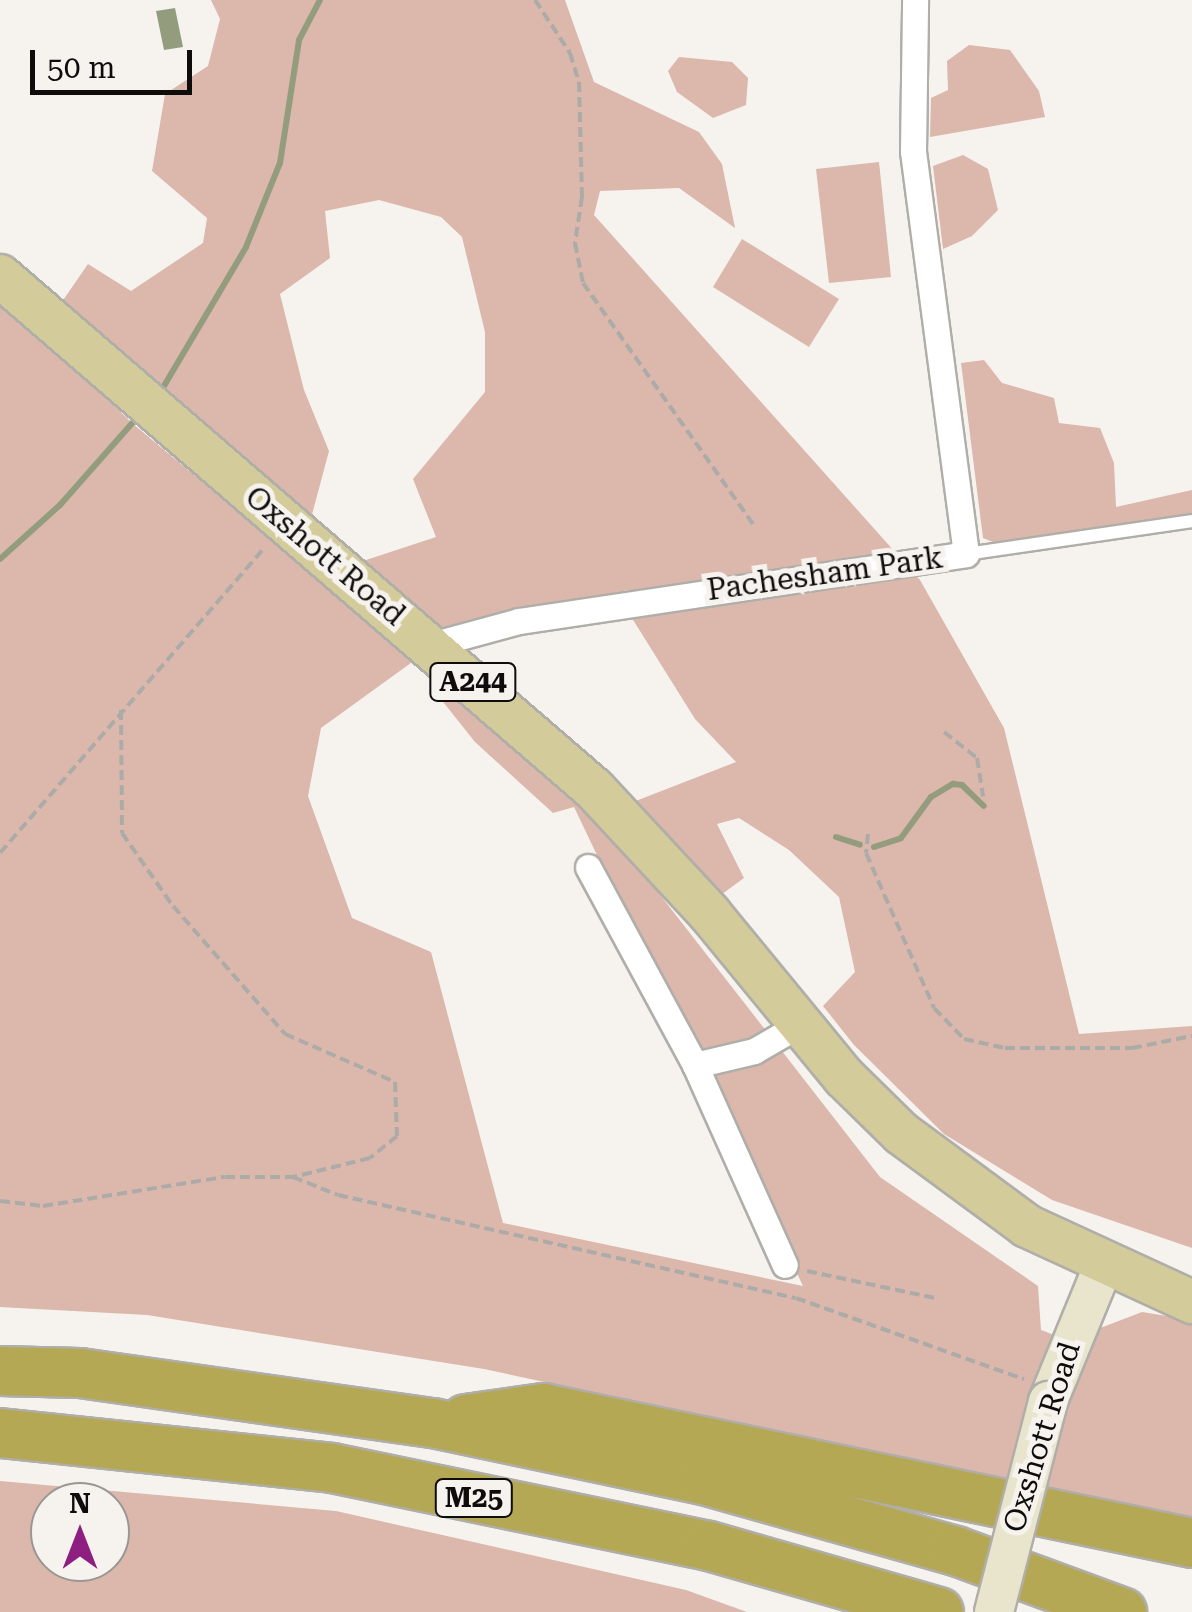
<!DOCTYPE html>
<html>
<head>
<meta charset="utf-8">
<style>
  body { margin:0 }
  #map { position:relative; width:1192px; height:1612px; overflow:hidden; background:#f6f3ef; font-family:"Roboto Serif",serif }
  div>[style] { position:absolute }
  .green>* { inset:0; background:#dbb7ac }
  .water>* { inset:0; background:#939d7d }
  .stream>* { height:6px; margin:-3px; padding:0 3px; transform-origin:3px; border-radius:3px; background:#939d7d }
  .path>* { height:4px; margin-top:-2px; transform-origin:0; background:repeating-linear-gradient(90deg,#adaba8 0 10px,transparent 0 15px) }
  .roads { filter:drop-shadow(2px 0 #b0aea9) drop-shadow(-2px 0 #b0aea9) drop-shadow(0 2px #b0aea9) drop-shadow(0 -2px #b0aea9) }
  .service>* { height:12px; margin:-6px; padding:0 6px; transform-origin:6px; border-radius:6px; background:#fff }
  .minor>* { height:25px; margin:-12.5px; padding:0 12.5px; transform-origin:12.5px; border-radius:12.5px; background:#fff }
  .secondary>* { height:38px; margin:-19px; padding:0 19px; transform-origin:19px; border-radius:19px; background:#e9e5cc }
  .primary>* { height:42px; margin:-21px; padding:0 21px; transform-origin:21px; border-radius:21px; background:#d3cb99 }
  .motorway>* { height:48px; margin:-24px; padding:0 24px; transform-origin:24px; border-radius:24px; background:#b5a855 }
  .bridges { filter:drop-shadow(2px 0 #b0aea9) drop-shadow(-2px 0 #b0aea9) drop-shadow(0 2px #b0aea9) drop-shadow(0 -2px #b0aea9) }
  .secondary-bridge>* { height:38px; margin:-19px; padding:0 19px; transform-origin:19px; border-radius:19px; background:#e9e5cc }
  span { translate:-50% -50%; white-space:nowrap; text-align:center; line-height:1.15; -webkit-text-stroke:10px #f6f3ef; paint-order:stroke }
  .shield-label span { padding:2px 8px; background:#f6f3ef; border:2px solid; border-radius:8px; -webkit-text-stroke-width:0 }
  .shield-label { font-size:28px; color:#0e0d0c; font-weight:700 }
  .street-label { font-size:30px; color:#0e0d0c }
  .north { position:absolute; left:30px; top:1482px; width:100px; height:100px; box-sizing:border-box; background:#f6f3ef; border:2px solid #999794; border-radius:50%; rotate:0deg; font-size:28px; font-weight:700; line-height:40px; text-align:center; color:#0e0d0c }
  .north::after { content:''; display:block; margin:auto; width:35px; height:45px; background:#8e1e80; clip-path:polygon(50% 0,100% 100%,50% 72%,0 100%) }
  .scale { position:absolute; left:30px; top:50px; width:162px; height:45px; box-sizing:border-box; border:5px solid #0e0d0c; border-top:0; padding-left:12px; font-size:30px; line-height:35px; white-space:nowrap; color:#0e0d0c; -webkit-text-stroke:8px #f6f3ef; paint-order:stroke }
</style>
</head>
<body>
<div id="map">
  <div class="green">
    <i style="clip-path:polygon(211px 0,565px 0,594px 82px,699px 132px,722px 164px,735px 228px,679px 188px,600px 191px,594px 215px,920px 580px,1004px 728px,1079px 1034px,1192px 1026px,1192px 1248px,1052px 1200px,944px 1134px,854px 1045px,823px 1006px,855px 972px,839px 897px,789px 850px,739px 818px,717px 824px,744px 878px,718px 897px,628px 804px,736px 762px,695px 719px,630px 615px,628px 590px,438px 631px,357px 563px,436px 537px,413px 479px,485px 392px,485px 332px,462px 237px,441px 217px,379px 200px,325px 211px,330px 258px,280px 294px,304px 390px,329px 451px,310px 522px,57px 309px,88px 264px,131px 291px,203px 243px,207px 218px,152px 171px,165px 94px,208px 66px,220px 19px)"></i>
    <i style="clip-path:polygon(969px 45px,1010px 50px,1039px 91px,1045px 117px,930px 137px,931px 98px,948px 90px,947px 61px)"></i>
    <i style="clip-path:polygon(679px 57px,732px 62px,748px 78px,746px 105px,713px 118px,677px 92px,668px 71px)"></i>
    <i style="clip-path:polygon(963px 155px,988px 169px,998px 210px,972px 236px,943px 249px,933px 166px)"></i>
    <i style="clip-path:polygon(879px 162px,891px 277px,829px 283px,816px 169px)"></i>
    <i style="clip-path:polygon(742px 239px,839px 299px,809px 347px,713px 287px)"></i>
    <i style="clip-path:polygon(0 295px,132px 423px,415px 660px,321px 728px,308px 796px,352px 918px,431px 952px,503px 1223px,803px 1286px,574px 807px,553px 813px,475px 742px,432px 688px,441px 677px,622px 846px,880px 1177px,1038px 1286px,1041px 1330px,1083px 1346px,1095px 1330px,1142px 1312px,1192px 1320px,1192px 1521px,484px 1369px,147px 1315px,0 1307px)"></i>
    <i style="clip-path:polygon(984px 360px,1002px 383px,1054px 398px,1059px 423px,1100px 428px,1114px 463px,1116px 507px,1192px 490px,1192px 514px,1000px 545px,983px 538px,961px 363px)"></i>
    <i style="clip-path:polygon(evenodd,0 1481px,336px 1511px,686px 1590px,747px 1612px,0 1612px,0 1481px,110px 1502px,110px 1562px,50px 1562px,50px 1502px,110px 1502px)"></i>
  </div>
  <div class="water">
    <i style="clip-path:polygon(175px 8px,183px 47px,164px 50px,156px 11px)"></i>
  </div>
  <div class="stream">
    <i style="left:161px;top:391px;width:167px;rotate:-59.4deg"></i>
    <i style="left:246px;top:247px;width:91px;rotate:-68deg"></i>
    <i style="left:280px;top:163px;width:124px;rotate:-81.2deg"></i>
    <i style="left:299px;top:40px;width:45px;rotate:-62.3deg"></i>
    <i style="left:0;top:559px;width:81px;rotate:-42deg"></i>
    <i style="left:60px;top:505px;width:113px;rotate:-48.6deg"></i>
    <i style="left:836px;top:837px;width:25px;rotate:18deg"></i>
    <i style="left:874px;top:847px;width:28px;rotate:-18deg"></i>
    <i style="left:901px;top:838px;width:51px;rotate:-53.8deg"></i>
    <i style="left:931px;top:797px;width:26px;rotate:-31deg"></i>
    <i style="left:953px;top:784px;width:9px;rotate:6deg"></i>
    <i style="left:962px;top:785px;width:30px;rotate:44deg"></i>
  </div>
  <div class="path">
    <i style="left:535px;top:0;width:64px;rotate:56.6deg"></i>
    <i style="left:570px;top:53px;width:30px;rotate:73deg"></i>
    <i style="left:579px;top:82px;width:115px;rotate:88.5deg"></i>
    <i style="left:582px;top:197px;width:47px;rotate:98.7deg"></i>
    <i style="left:575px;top:243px;width:41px;rotate:78.7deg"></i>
    <i style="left:583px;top:283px;width:295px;rotate:54.8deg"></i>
    <i style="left:121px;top:710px;width:123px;rotate:89.5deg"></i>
    <i style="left:122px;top:833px;width:89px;rotate:55.1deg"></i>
    <i style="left:173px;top:906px;width:170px;rotate:48.8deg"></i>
    <i style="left:285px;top:1034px;width:120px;rotate:23.6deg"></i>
    <i style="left:395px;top:1082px;width:54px;rotate:87.9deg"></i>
    <i style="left:397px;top:1136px;width:35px;rotate:141deg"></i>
    <i style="left:370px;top:1158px;width:79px;rotate:166.1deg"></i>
    <i style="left:944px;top:732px;width:42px;rotate:38.2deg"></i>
    <i style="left:977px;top:758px;width:39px;rotate:81deg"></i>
    <i style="left:868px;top:834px;width:19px;rotate:96deg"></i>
    <i style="left:866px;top:853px;width:169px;rotate:66.3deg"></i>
    <i style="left:934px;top:1008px;width:43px;rotate:45.9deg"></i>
    <i style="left:964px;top:1039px;width:42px;rotate:12.4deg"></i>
    <i style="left:1005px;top:1048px;width:127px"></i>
    <i style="left:1132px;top:1048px;width:61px;rotate:-11.3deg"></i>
    <i style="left:0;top:853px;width:405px;rotate:-49.1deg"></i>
    <i style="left:0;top:1201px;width:43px;rotate:6.6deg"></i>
    <i style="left:43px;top:1206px;width:184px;rotate:-9.1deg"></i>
    <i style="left:225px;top:1177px;width:68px"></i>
    <i style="left:293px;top:1177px;width:48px;rotate:21.8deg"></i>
    <i style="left:338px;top:1195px;width:469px;rotate:12.7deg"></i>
    <i style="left:796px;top:1298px;width:242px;rotate:19.6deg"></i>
    <i style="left:807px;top:1271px;width:131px;rotate:11.9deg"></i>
  </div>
  <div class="roads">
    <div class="service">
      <i style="left:966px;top:554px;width:228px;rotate:-8.3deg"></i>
    </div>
    <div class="minor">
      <i style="left:431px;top:645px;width:91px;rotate:-15.3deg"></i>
      <i style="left:519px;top:621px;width:452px;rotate:-8.5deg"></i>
      <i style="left:966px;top:554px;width:406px;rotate:-97.5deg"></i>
      <i style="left:913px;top:151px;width:151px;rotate:-89.2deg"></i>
      <i style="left:588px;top:867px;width:225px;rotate:61.6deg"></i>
      <i style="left:695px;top:1065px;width:219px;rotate:65.8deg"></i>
      <i style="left:695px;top:1065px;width:61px;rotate:-13.3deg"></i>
      <i style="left:754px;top:1051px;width:52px;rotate:-30deg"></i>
    </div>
    <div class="secondary">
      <i style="left:1048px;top:1401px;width:145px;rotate:-67.7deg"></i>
    </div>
    <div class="primary">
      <i style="left:0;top:276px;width:785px;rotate:40.82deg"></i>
      <i style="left:594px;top:789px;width:171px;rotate:47.1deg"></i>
      <i style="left:710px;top:914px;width:211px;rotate:50.6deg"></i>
      <i style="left:844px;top:1077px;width:80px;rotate:44.5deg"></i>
      <i style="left:901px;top:1133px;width:157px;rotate:36.4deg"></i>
      <i style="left:1027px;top:1226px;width:182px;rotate:24.7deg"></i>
    </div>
    <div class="motorway">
      <i style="left:0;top:1371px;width:80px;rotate:1.4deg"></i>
      <i style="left:80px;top:1373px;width:357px;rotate:8.1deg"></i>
      <i style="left:433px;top:1423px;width:276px;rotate:11.9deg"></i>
      <i style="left:703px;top:1480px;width:263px;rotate:15.7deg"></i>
      <i style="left:956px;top:1551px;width:177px;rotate:20.2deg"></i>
      <i style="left:466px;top:1419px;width:78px;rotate:-8.1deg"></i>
      <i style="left:543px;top:1408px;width:663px;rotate:11.75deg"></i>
      <i style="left:0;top:1433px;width:334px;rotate:6deg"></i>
      <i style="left:332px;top:1468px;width:385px;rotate:11.7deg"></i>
      <i style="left:709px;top:1546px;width:239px;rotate:16deg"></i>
    </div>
  </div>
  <div class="bridges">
    <div class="secondary-bridge">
      <i style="left:994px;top:1612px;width:218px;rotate:-75.6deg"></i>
    </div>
  </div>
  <div class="shield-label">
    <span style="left:473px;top:682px">A244</span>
    <span style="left:474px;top:1498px">M25</span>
  </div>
  <div class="street-label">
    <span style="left:325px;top:556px;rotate:40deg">Oxshott Road</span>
    <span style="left:825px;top:574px;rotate:-8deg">Pachesham Park</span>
    <span style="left:1042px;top:1437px;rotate:-73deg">Oxshott Road</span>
  </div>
  <div class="north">N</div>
  <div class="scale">50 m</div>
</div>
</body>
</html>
